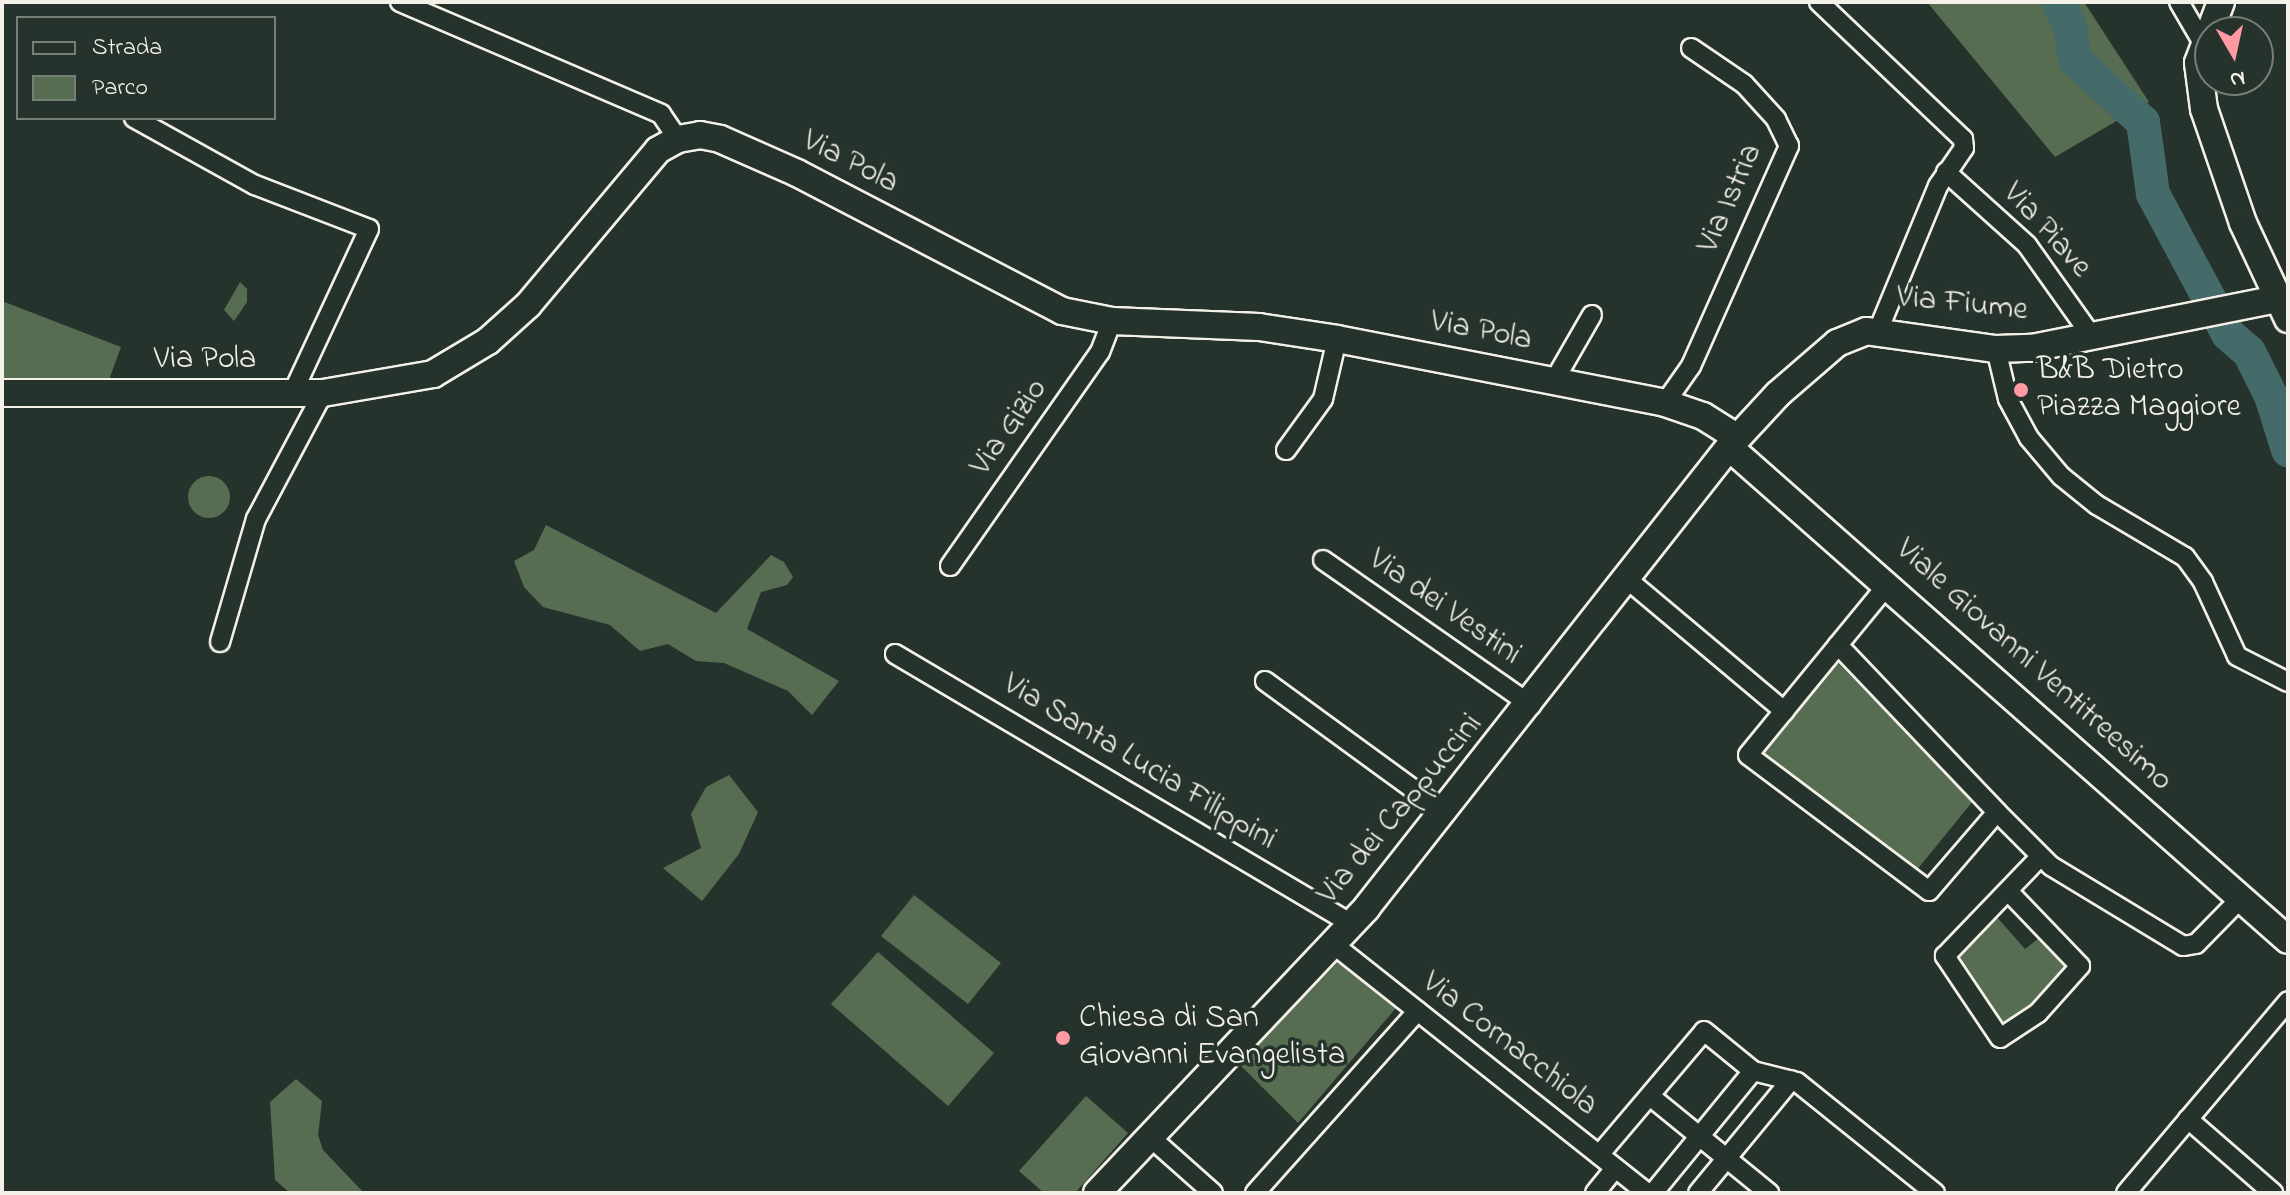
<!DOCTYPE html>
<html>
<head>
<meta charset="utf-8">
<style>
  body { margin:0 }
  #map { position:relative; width:2290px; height:1195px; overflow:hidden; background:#26332d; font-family:"Indie Flower",sans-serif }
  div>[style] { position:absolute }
  .green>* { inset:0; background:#576d51 }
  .round { border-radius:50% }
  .river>* { height:34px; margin:-17px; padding:0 17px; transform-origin:17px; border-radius:17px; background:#456a6a }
  .roads { filter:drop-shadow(2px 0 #f4f1e8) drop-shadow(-2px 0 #f4f1e8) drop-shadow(0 2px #f4f1e8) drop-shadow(0 -2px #f4f1e8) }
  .street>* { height:18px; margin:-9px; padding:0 9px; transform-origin:9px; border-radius:9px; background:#26332d }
  .secondary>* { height:26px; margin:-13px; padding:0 13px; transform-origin:13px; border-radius:13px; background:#26332d }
  .dots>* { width:22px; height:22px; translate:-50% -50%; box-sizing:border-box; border:4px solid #26332d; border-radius:50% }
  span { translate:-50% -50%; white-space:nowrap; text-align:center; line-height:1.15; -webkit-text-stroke:7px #26332d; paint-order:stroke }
  .street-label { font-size:32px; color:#f4f1e8 }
  .poi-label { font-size:32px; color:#f4f1e8 }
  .left { translate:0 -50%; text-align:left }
  .frame { position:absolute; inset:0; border:4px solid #f4f1e8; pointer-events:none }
  .legend { position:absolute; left:16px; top:16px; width:260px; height:104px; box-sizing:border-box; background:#26332d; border:2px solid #787f78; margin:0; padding:10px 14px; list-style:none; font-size:24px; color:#f4f1e8 }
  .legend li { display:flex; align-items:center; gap:16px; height:40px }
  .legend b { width:40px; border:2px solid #787f78 }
  .north { position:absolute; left:2194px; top:16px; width:80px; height:80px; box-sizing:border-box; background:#26332d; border:2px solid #787f78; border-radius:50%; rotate:171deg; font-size:22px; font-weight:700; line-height:32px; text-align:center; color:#f4f1e8 }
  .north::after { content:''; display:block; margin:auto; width:28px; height:36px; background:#ff9aa2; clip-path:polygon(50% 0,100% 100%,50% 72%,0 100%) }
</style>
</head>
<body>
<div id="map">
  <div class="green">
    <i style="clip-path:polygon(1927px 2px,2084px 2px,2149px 102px,2055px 157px)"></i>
    <i style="clip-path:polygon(240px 282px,247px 289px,247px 302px,234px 321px,224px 310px)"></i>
    <i style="clip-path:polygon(2px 301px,121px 347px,106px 388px,2px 388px)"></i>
    <i class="round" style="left:188px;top:476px;width:42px;height:42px"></i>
    <i style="clip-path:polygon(546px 525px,716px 613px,771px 555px,784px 562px,793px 577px,787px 585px,761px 592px,747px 629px,839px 681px,812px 715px,788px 691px,724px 663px,696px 661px,668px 644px,640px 651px,610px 625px,543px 607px,524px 587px,514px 561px,534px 550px)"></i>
    <i style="clip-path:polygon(1837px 662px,1973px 801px,1916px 871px,1763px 754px)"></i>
    <i style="clip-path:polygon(729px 775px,758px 812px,739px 854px,702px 901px,663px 868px,701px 848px,691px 814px,706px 787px)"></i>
    <i style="clip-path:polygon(914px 895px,1001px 963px,968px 1004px,881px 936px)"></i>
    <i style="clip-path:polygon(1995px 915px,2025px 949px,2039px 938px,2066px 967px,2032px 1005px,2001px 1026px,1953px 956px)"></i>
    <i style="clip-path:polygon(878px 952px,994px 1053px,948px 1106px,831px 1004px)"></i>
    <i style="clip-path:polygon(1338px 962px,1396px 1008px,1298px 1123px,1238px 1063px)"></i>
    <i style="clip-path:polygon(296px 1079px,322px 1101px,318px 1135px,323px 1150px,364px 1193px,290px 1193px,275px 1180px,270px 1102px)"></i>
    <i style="clip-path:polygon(1086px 1096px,1128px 1133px,1075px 1193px,1044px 1193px,1019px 1171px)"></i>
  </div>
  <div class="river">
    <i style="left:2059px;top:2px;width:26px;rotate:65deg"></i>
    <i style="left:2070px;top:26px;width:34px;rotate:82deg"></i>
    <i style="left:2075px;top:60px;width:92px;rotate:42.4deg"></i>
    <i style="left:2143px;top:122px;width:73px;rotate:82.1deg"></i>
    <i style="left:2153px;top:194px;width:159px;rotate:61.8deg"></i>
    <i style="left:2228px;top:334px;width:28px;rotate:41deg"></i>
    <i style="left:2249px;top:352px;width:49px;rotate:63.4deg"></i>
    <i style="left:2271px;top:396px;width:57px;rotate:72.5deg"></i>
  </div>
  <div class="roads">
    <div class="street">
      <i style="left:400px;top:2px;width:284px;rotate:23.2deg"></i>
      <i style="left:661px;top:114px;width:30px;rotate:56deg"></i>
      <i style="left:1819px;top:2px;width:199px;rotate:43.6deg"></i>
      <i style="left:1963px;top:139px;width:9px;rotate:84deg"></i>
      <i style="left:1964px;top:148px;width:46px;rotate:124.4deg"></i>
      <i style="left:1938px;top:186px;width:157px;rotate:112.5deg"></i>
      <i style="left:2179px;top:2px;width:48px;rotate:59.7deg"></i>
      <i style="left:134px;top:118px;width:138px;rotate:29deg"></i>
      <i style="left:255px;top:185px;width:122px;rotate:21.1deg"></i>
      <i style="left:369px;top:229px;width:182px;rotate:115deg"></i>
      <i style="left:1946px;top:172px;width:109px;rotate:42deg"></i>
      <i style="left:2027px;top:245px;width:114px;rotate:54.6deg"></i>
      <i style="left:1996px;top:349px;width:51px;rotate:76.5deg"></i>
      <i style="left:2008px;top:399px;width:44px;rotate:61.7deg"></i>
      <i style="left:2029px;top:438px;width:50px;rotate:49.9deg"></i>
      <i style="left:2061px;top:476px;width:46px;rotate:38.9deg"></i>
      <i style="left:2097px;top:505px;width:102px;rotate:30.6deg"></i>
      <i style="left:2185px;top:557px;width:31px;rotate:54deg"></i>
      <i style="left:2203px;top:582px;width:81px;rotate:65.3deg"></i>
      <i style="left:2237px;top:656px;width:57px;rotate:27deg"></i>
      <i style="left:1554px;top:381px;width:76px;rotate:-60.1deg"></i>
      <i style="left:1665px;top:403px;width:45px;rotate:-54.9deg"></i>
      <i style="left:1691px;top:366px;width:241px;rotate:-66deg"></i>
      <i style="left:1789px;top:146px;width:30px;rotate:-116deg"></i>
      <i style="left:1776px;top:119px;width:47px;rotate:-132.4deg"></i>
      <i style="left:1744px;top:84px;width:64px;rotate:-145.8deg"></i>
      <i style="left:1286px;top:450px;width:63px;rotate:-54deg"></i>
      <i style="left:1323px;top:399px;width:62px;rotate:-76.9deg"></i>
      <i style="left:1323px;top:560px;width:254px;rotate:34.9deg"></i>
      <i style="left:950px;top:566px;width:261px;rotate:-55deg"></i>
      <i style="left:1100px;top:352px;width:33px;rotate:-69deg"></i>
      <i style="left:1628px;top:580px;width:204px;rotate:40deg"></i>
      <i style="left:220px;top:642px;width:128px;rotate:-73.7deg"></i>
      <i style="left:256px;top:519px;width:143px;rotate:-62deg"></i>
      <i style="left:1838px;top:645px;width:231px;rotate:46.4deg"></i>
      <i style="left:1997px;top:812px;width:104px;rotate:130.7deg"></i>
      <i style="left:1929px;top:891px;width:226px;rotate:-143.1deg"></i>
      <i style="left:1748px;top:755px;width:142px;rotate:-50.7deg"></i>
      <i style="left:1838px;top:645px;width:80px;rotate:-50.6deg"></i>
      <i style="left:895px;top:654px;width:531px;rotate:30.58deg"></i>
      <i style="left:1265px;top:681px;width:224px;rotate:36.1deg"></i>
      <i style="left:1997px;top:812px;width:76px;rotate:45deg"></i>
      <i style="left:2051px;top:866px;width:154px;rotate:31.2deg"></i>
      <i style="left:2183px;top:946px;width:13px;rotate:-9deg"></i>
      <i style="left:2196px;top:944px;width:64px;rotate:-45.6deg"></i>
      <i style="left:2008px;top:891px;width:104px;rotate:46.2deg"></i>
      <i style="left:2080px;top:966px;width:63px;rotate:131.8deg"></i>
      <i style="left:2038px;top:1013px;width:45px;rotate:146.7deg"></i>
      <i style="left:2000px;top:1038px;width:99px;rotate:-123.9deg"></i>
      <i style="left:1945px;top:956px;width:137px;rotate:-46.2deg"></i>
      <i style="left:1333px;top:944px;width:401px;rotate:38.4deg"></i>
      <i style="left:1753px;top:1071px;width:45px;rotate:14deg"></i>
      <i style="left:1797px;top:1082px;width:177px;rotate:38.8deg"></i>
      <i style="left:1650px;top:1096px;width:154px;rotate:39.2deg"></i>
      <i style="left:2188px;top:1119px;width:113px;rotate:41deg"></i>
      <i style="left:1150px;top:1137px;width:84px;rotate:41.6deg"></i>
      <i style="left:1599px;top:1155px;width:162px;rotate:-49.7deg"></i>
      <i style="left:1704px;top:1031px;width:63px;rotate:39.2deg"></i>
      <i style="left:1753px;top:1071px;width:158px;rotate:129.3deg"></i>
      <i style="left:1255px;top:1193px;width:244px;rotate:-48.2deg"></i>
      <i style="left:1595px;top:1193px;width:32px;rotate:-51deg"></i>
      <i style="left:1698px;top:1193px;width:146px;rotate:-50.5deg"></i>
      <i style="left:2126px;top:1193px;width:251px;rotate:-49.8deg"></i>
    </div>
    <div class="secondary">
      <i style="left:2221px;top:2px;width:65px;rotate:110.7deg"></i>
      <i style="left:2198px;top:63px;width:46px;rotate:82.6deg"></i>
      <i style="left:2204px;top:109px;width:120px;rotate:71.1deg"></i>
      <i style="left:2243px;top:223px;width:106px;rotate:64.9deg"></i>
      <i style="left:2px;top:393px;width:321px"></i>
      <i style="left:323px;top:393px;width:112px;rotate:-9.8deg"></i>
      <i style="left:433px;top:374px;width:64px;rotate:-31deg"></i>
      <i style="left:488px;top:341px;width:54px;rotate:-42deg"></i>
      <i style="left:528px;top:305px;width:202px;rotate:-50deg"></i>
      <i style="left:658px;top:150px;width:23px;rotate:-29deg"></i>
      <i style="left:678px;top:139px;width:22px;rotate:-10deg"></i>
      <i style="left:700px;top:135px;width:20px;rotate:11deg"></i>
      <i style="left:720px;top:139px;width:84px;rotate:23.8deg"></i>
      <i style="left:797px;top:173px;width:299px;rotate:27.5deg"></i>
      <i style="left:1062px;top:311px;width:51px;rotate:11.3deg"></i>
      <i style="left:1112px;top:321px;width:147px;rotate:2.3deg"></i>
      <i style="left:1259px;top:327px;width:79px;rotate:8.7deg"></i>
      <i style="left:1337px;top:339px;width:334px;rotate:11deg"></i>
      <i style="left:1665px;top:403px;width:40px;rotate:18.9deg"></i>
      <i style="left:1703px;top:416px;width:40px;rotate:32deg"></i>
      <i style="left:1729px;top:447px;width:745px;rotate:41.41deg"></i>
      <i style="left:1097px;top:1193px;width:393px;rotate:-46.6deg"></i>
      <i style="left:1367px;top:907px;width:585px;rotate:-51.8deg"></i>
      <i style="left:1729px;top:447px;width:72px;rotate:-47.2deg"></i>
      <i style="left:1778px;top:394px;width:78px;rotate:-40.8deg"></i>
      <i style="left:1837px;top:343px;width:31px;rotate:-22deg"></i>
      <i style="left:1866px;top:331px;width:131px;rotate:7.9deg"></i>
      <i style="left:1996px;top:349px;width:36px;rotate:-2deg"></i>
      <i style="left:2032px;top:348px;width:250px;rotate:-11.3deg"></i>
    </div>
  </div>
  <div class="dots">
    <i style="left:2021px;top:390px;background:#ff9aa2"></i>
    <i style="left:1063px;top:1038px;background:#ff9aa2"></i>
  </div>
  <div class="street-label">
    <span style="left:850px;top:163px;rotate:27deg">Via Pola</span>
    <span style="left:1731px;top:199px;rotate:-66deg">Via Istria</span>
    <span style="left:2046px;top:231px;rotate:48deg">Via Piave</span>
    <span style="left:1962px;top:305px;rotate:6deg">Via Fiume</span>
    <span style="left:1481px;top:332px;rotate:11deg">Via Pola</span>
    <span style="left:205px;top:360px">Via Pola</span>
    <span style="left:1010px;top:428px;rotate:-55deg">Via Gizio</span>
    <span style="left:1444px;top:608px;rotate:35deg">Via dei Vestini</span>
    <span style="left:2033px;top:666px;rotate:42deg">Viale Giovanni Ventitreesimo</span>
    <span style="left:1139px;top:763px;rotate:31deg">Via Santa Lucia Filippini</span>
    <span style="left:1401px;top:810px;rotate:-50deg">Via dei Cappuccini</span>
    <span style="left:1509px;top:1045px;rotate:38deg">Via Cornacchiola</span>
  </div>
  <div class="poi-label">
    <span class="left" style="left:2037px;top:390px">B&amp;B Dietro<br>Piazza Maggiore</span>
    <span class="left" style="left:1079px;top:1038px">Chiesa di San<br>Giovanni Evangelista</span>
  </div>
  <div class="frame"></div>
  <ul class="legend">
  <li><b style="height:10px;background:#26332d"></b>Strada</li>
  <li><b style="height:22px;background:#576d51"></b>Parco</li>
  </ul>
  <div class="north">N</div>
</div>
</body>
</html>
